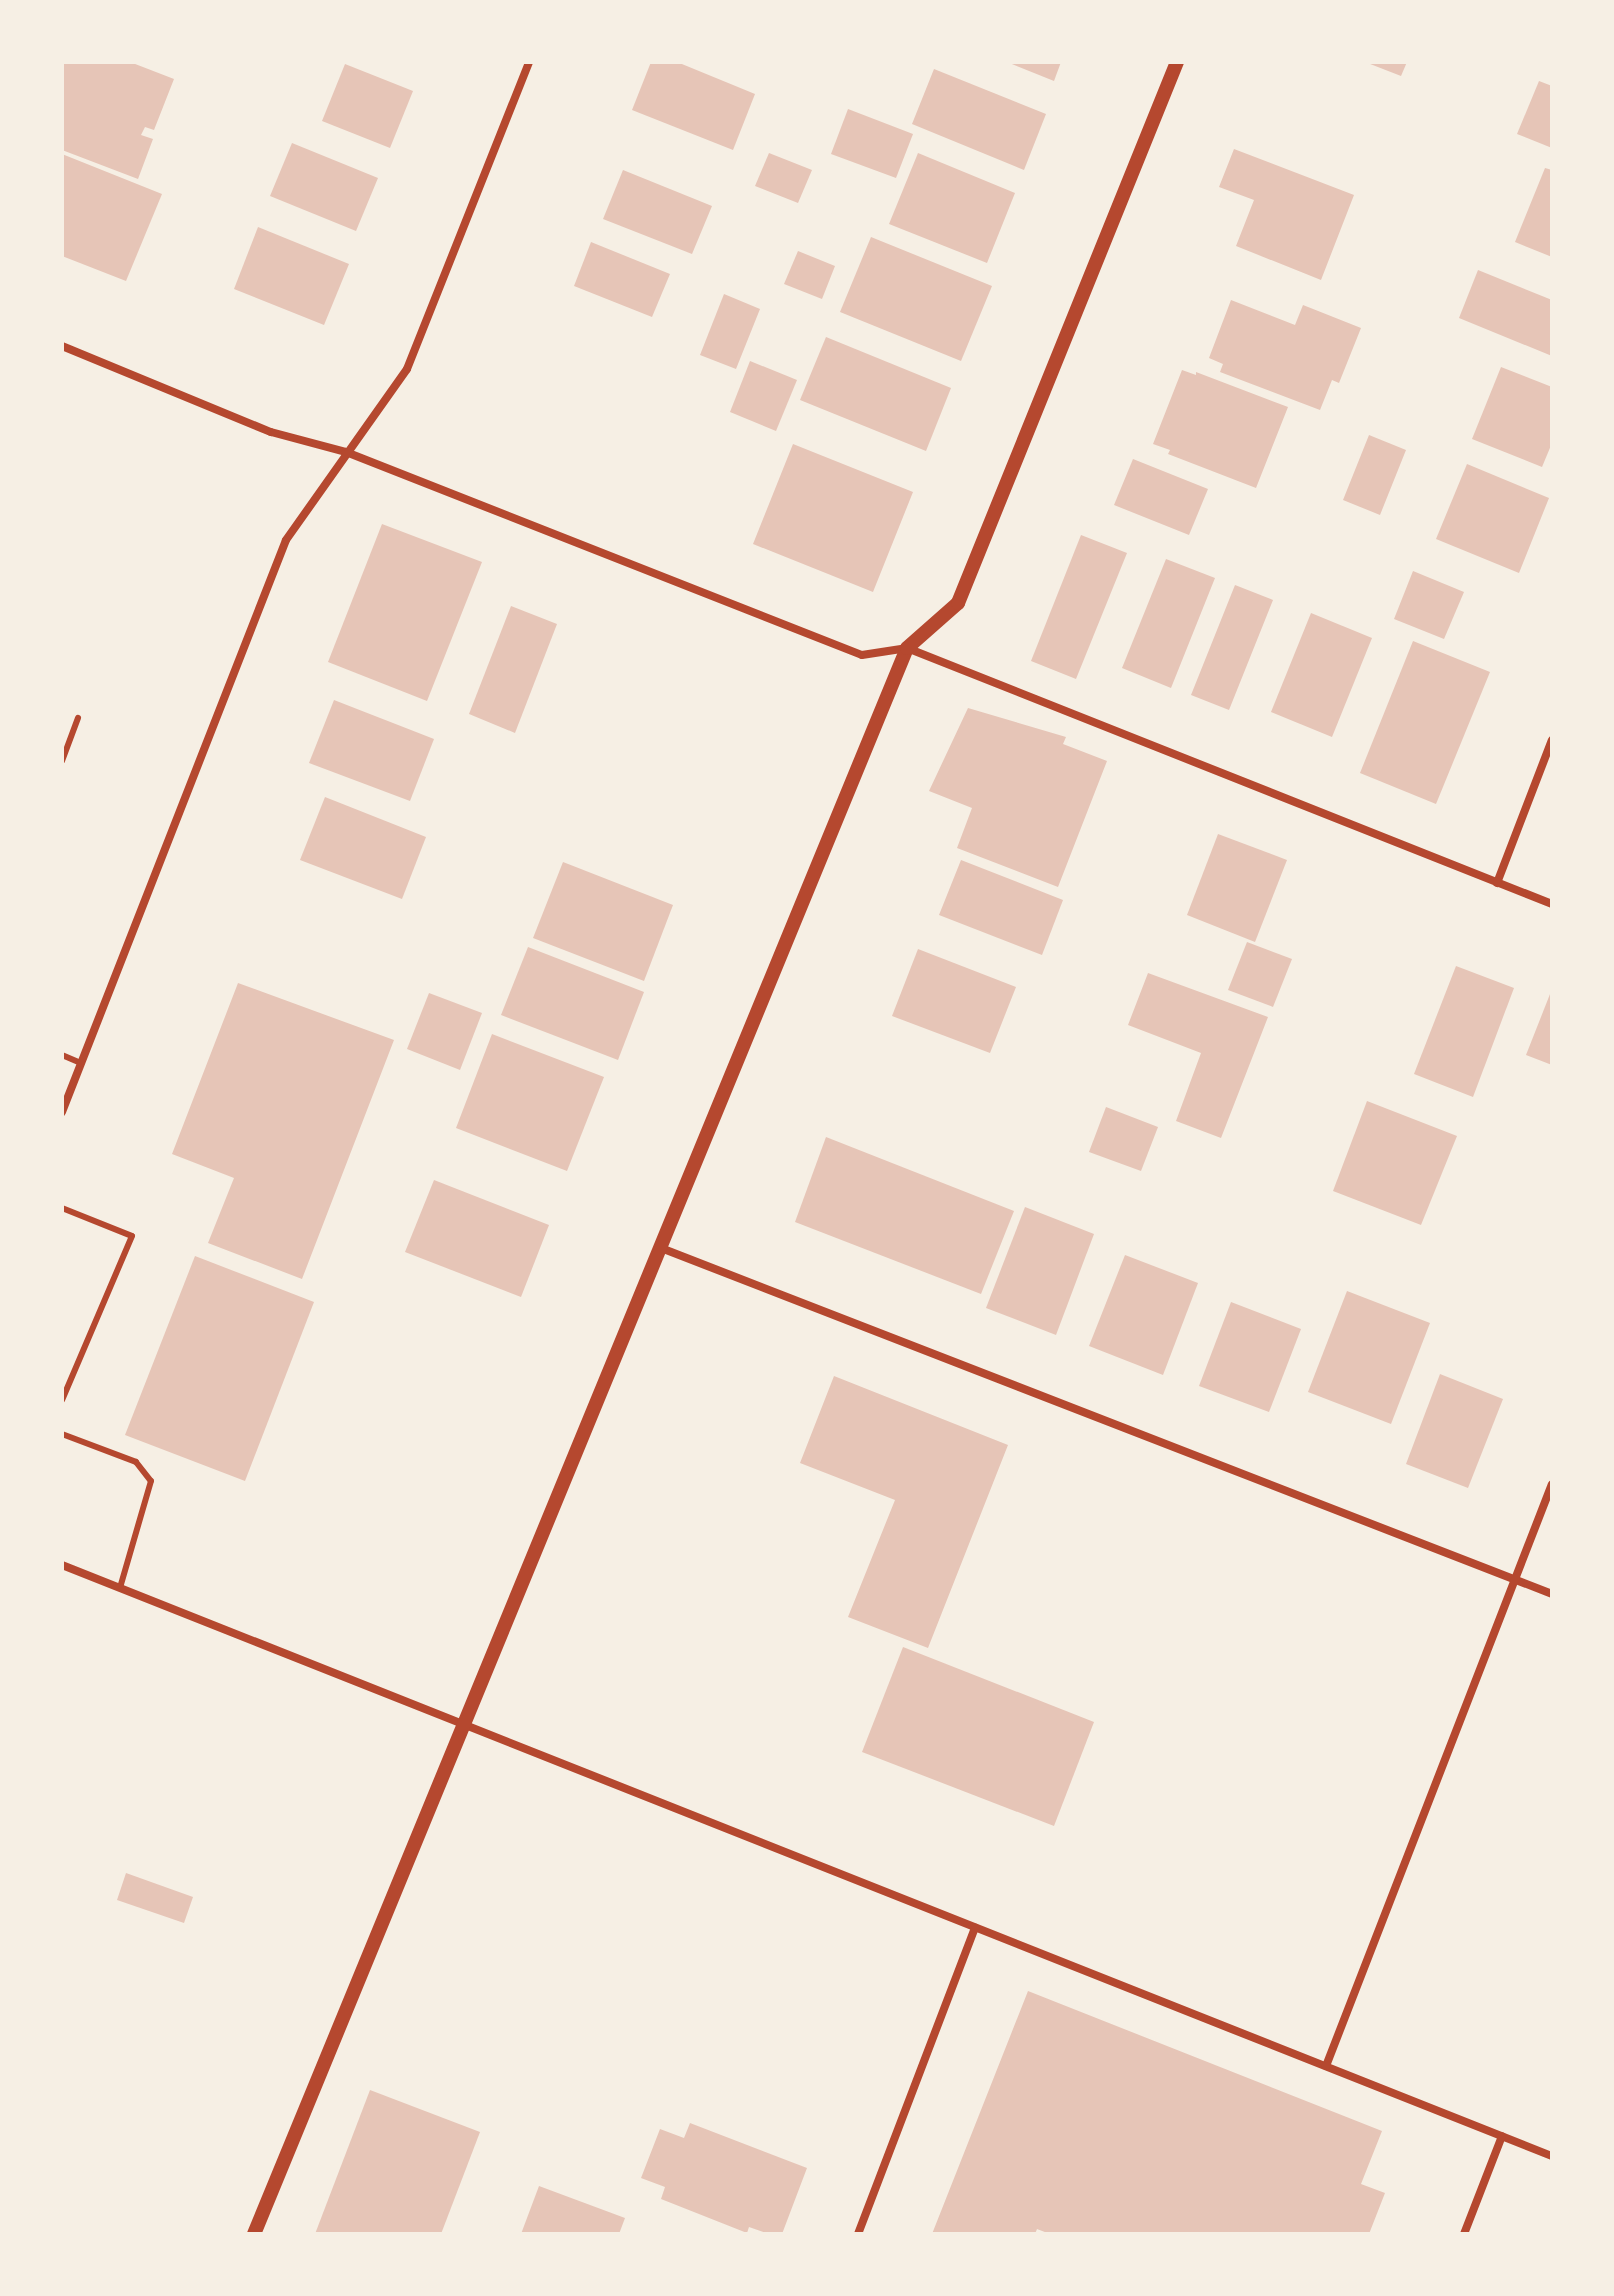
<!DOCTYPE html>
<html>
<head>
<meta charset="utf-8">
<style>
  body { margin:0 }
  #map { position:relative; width:1614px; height:2296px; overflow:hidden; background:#f6efe4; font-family:"Titillium Web",sans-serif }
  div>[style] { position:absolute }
  .building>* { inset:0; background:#e6c5b7 }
  .service>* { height:6px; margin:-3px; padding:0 3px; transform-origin:3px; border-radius:3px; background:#b5482f }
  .minor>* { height:8px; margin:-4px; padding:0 4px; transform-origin:4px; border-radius:4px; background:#b5482f }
  .tertiary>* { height:14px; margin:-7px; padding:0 7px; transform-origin:7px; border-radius:7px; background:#b5482f }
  span { translate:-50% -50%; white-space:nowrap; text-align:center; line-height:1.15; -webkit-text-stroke:6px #f6efe4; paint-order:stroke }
  .frame { position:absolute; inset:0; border:64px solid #f6efe4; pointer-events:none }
</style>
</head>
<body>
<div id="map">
  <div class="building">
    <i style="clip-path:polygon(62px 62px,130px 62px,174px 79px,154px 130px,145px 127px,141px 135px,153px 139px,138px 179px,62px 150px)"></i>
    <i style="clip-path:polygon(651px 62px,677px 62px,755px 94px,733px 150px,632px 110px)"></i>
    <i style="clip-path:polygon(1007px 62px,1061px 62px,1054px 81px)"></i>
    <i style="clip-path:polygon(1365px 62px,1407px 62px,1401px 76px)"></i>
    <i style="clip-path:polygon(345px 64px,413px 91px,390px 148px,322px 121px)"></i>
    <i style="clip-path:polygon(934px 69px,1046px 114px,1024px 170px,912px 124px)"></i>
    <i style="clip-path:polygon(1539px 81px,1552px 86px,1552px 148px,1517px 134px)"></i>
    <i style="clip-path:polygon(848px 109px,913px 134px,896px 178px,831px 154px)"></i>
    <i style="clip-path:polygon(292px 143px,378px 178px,356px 231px,270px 196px)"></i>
    <i style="clip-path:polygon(1234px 149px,1354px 195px,1321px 280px,1236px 246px,1254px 200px,1219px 187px)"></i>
    <i style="clip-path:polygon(769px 153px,812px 170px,798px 203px,755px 186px)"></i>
    <i style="clip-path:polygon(918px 153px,1015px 193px,987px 263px,889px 224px)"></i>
    <i style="clip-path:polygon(62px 154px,162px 194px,126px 281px,62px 256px)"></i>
    <i style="clip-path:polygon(1545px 168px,1552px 170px,1552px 257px,1515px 242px)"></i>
    <i style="clip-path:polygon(623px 170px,712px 206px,692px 254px,603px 219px)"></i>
    <i style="clip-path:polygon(258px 227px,349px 264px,324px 325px,234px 289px)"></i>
    <i style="clip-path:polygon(871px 237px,992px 286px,961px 361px,840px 312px)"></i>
    <i style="clip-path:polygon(591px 242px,670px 274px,652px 317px,574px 286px)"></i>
    <i style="clip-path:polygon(798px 251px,835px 266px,822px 299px,784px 284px)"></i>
    <i style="clip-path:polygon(1478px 270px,1552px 300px,1552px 356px,1459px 318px)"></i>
    <i style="clip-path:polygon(724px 294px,760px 309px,736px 369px,700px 355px)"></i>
    <i style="clip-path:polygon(1231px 300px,1295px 325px,1303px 305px,1361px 328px,1339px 383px,1332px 380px,1320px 410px,1220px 372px,1223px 364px,1209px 358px)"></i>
    <i style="clip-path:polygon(826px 337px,951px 388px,926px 451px,800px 400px)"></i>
    <i style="clip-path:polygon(750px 361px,797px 380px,776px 431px,730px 412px)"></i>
    <i style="clip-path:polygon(1501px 367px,1552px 387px,1552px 443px,1542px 467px,1472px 439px)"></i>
    <i style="clip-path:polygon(1182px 370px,1196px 375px,1196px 372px,1288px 407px,1256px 488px,1168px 454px,1170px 450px,1153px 444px)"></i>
    <i style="clip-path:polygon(1369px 435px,1406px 450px,1380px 515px,1343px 500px)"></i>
    <i style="clip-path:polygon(793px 444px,913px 492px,873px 592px,753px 544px)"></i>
    <i style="clip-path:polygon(1133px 459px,1208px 489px,1189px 535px,1114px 505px)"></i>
    <i style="clip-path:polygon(1467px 464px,1549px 498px,1519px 573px,1436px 539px)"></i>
    <i style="clip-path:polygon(382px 524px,482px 562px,427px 701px,328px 662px)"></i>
    <i style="clip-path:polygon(1081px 535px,1127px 553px,1076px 679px,1031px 661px)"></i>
    <i style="clip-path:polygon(1166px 559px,1215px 578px,1171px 688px,1122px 668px)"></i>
    <i style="clip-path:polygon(1413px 571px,1464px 592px,1444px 639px,1394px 619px)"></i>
    <i style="clip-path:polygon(1235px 585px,1273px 600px,1229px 710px,1191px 695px)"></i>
    <i style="clip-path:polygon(511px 606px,557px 624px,515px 733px,469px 714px)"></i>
    <i style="clip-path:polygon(1311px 613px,1372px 638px,1332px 737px,1271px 712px)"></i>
    <i style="clip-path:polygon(1413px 641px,1490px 672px,1436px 804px,1360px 773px)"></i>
    <i style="clip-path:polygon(334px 700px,434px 739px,410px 801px,309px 763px)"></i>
    <i style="clip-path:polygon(968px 708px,1066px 737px,1063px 744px,1107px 761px,1058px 887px,957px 848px,972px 808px,929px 791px)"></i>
    <i style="clip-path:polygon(325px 797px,426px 837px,402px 899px,300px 860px)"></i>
    <i style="clip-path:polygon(1218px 834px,1287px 860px,1255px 942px,1187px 915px)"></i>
    <i style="clip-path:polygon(961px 860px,1063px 900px,1042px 955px,939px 915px)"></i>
    <i style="clip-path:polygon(563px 862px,673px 905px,644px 981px,533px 938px)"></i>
    <i style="clip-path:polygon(1247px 942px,1292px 959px,1273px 1007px,1228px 990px)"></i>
    <i style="clip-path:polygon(528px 947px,644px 992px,618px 1060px,501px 1015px)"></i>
    <i style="clip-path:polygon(918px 949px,1016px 987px,990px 1053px,892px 1016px)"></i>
    <i style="clip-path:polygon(1456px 966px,1514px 988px,1473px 1097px,1414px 1074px)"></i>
    <i style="clip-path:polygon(1148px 973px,1268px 1017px,1221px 1138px,1176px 1121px,1201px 1053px,1128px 1025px)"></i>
    <i style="clip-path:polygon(238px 983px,394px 1040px,302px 1279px,208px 1243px,234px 1178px,172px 1154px)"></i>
    <i style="clip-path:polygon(1552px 989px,1552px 1065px,1526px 1055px)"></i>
    <i style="clip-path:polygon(429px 993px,482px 1013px,460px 1070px,407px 1049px)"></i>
    <i style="clip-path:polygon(492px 1034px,604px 1077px,567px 1171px,456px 1128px)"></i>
    <i style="clip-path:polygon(1367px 1101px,1457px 1136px,1421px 1225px,1333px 1191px)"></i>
    <i style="clip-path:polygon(1106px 1107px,1158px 1127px,1141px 1171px,1089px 1152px)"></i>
    <i style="clip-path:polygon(826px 1137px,1014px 1211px,981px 1294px,795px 1222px)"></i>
    <i style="clip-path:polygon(434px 1180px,549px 1225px,521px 1297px,405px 1252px)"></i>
    <i style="clip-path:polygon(1025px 1207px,1094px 1234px,1056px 1335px,986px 1308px)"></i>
    <i style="clip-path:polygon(1125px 1255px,1198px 1283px,1163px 1375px,1089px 1346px)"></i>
    <i style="clip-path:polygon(195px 1256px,314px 1302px,245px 1481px,125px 1435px)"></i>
    <i style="clip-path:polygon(1347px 1291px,1430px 1323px,1391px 1424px,1308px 1392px)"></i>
    <i style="clip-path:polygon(1231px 1302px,1301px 1329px,1269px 1412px,1199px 1386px)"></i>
    <i style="clip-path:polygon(1440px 1374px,1503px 1399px,1468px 1488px,1406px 1464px)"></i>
    <i style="clip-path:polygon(834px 1376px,1008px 1445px,928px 1648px,848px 1617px,895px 1500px,800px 1463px)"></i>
    <i style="clip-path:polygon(903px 1647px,1094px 1722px,1054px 1826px,862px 1752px)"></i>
    <i style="clip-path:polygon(126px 1873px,193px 1897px,184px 1923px,117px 1900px)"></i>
    <i style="clip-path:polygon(1028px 1991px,1382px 2131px,1361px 2184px,1385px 2193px,1369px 2234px,1050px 2234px,1037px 2229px,1035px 2234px,932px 2234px)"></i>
    <i style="clip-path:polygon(370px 2090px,480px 2132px,441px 2234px,315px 2234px)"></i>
    <i style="clip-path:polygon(690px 2123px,807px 2168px,782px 2234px,769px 2234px,749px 2227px,747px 2233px,661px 2199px,665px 2187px,641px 2178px,660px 2129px,684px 2138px)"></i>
    <i style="clip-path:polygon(539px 2186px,625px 2218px,619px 2234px,521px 2234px)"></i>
  </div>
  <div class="service">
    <i style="left:62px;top:761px;width:46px;rotate:-69.6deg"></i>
    <i style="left:62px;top:1055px;width:21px;rotate:23deg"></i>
    <i style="left:62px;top:1208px;width:75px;rotate:21.8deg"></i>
    <i style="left:132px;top:1236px;width:178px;rotate:113.1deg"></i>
    <i style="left:62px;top:1434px;width:79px;rotate:20.7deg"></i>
    <i style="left:136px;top:1462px;width:24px;rotate:52deg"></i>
    <i style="left:151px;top:1481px;width:111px;rotate:106.2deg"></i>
  </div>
  <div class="minor">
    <i style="left:62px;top:346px;width:226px;rotate:22.4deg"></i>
    <i style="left:271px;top:432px;width:78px;rotate:14.9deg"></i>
    <i style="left:346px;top:452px;width:554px;rotate:21.48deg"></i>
    <i style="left:862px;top:655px;width:46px;rotate:-8.8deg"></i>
    <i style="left:907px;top:648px;width:694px;rotate:21.65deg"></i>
    <i style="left:1497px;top:883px;width:153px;rotate:-69deg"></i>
    <i style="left:62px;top:1112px;width:614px;rotate:-68.61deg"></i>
    <i style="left:286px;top:540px;width:209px;rotate:-54.7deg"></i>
    <i style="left:407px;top:369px;width:330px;rotate:-68.3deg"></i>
    <i style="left:661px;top:1248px;width:956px;rotate:21.22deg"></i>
    <i style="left:62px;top:1565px;width:1603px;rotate:21.64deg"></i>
    <i style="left:1326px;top:2066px;width:624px;rotate:-68.78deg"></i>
    <i style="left:858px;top:2234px;width:328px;rotate:-69.1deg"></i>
    <i style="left:1464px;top:2234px;width:105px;rotate:-68.8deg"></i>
  </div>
  <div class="tertiary">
    <i style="left:254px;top:2234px;width:1715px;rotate:-67.62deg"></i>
    <i style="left:907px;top:648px;width:68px;rotate:-41.4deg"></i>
    <i style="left:958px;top:603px;width:584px;rotate:-67.96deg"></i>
  </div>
  <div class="frame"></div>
</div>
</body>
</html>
